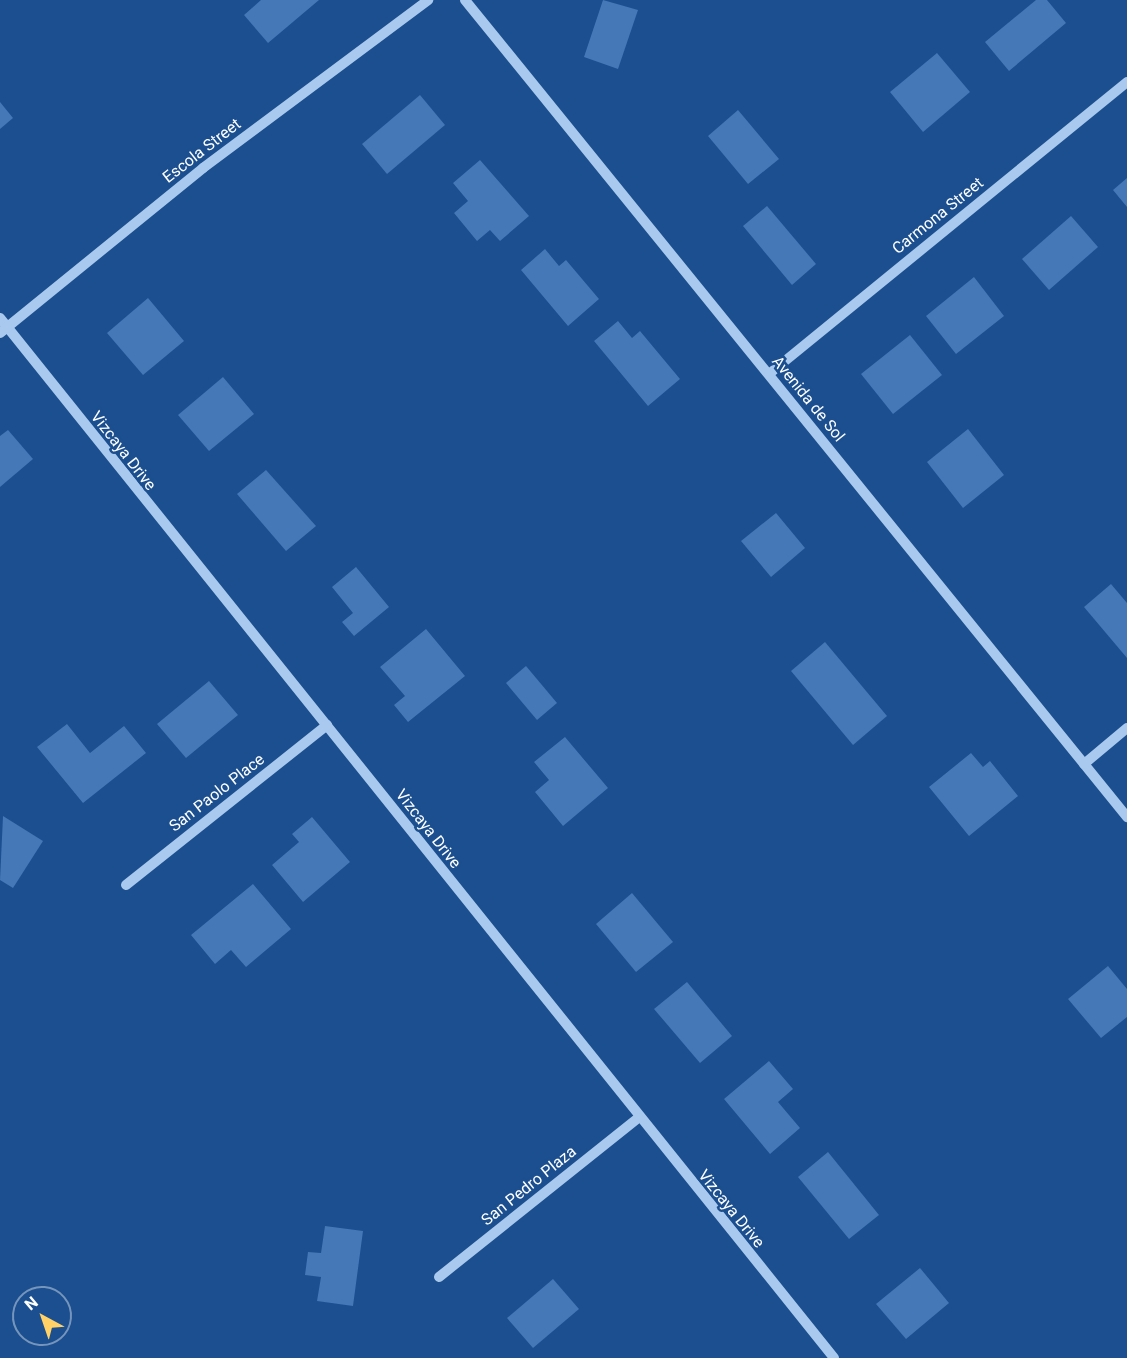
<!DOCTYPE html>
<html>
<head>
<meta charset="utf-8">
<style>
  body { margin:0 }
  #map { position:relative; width:1127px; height:1358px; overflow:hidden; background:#1b4f8f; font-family:Roboto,sans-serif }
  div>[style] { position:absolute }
  .building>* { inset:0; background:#4478b7 }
  .minor>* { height:10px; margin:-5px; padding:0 5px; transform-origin:5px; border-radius:5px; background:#a9c9ee }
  span { translate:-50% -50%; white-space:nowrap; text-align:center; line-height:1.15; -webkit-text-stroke:5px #1b4f8f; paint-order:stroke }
  .street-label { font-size:16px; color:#fff }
  .north { position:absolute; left:12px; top:1286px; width:60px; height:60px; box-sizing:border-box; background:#1b4f8f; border:2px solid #7695bc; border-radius:50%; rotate:320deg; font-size:16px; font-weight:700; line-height:24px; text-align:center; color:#fff }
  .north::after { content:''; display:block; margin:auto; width:21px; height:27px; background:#ffd166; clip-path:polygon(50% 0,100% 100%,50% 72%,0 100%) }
</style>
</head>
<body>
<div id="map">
  <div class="building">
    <i style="clip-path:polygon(261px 0,319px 0,268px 43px,244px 15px)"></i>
    <i style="clip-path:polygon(603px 0,638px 10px,618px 69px,584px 57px)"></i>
    <i style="clip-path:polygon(1036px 0,1047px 0,1066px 23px,1009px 71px,985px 42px)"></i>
    <i style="clip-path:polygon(937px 53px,970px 92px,923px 132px,890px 92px)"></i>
    <i style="clip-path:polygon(420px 95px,445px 125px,387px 174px,362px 144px)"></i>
    <i style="clip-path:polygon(0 102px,13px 118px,0 129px)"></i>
    <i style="clip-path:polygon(738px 110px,779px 159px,748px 184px,708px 136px)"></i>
    <i style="clip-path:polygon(480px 160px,529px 216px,500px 241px,490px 230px,477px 241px,454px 213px,468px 201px,453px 183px)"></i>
    <i style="clip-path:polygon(1127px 178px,1127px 207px,1113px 190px)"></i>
    <i style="clip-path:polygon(767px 206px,816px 264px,792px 285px,743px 226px)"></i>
    <i style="clip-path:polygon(1071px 216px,1098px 247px,1049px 290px,1022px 259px)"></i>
    <i style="clip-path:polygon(545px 249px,559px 266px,566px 260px,599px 299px,568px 326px,521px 270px)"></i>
    <i style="clip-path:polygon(974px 277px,1004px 316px,956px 354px,926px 316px)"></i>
    <i style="clip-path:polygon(148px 298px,184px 341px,143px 375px,107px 333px)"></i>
    <i style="clip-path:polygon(618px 321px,632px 338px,640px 331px,680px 379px,648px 406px,594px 341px)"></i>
    <i style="clip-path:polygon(910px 335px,942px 375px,893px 414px,861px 374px)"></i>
    <i style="clip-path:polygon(223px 377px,254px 414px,209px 451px,178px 415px)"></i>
    <i style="clip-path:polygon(968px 429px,1004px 475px,963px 508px,927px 462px)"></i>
    <i style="clip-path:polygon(8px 430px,33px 459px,0 487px,0 436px)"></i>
    <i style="clip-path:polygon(266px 470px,316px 526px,286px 551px,237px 494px)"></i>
    <i style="clip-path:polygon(776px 513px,805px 548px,771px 577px,741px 541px)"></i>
    <i style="clip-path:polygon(356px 567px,389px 607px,354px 636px,342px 622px,353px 613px,332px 587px)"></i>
    <i style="clip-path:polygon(1111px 584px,1127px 603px,1127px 658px,1084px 607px)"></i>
    <i style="clip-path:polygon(426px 629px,465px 676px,408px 722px,394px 705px,405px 696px,380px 667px)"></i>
    <i style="clip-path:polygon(825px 642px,887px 716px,853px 745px,791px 671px)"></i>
    <i style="clip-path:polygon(526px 666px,557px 703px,537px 720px,506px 683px)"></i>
    <i style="clip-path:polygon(209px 681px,238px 715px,186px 758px,157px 724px)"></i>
    <i style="clip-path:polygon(67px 724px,90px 753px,124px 726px,146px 753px,83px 803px,37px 747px)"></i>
    <i style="clip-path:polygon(565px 737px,608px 788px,563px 826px,535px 792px,549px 780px,534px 762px)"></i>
    <i style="clip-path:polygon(971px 753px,983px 767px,990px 761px,1018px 796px,969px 836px,929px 787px)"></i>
    <i style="clip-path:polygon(3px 816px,43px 841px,13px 888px,0 880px)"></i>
    <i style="clip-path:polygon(312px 817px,350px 862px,303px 902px,272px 865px,299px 842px,292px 834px)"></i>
    <i style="clip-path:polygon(253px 884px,291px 929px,246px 967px,231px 950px,215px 964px,191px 935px)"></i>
    <i style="clip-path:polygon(632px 893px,673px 942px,636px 972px,596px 924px)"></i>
    <i style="clip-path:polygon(1108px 966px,1127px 989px,1127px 1017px,1101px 1038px,1068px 999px)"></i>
    <i style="clip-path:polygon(687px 982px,732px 1036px,700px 1063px,654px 1009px)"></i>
    <i style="clip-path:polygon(769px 1061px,793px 1089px,778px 1102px,800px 1128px,770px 1154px,724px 1099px)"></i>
    <i style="clip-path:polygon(828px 1152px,879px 1215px,849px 1239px,798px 1177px)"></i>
    <i style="clip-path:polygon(325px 1226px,363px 1231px,353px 1306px,317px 1301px,321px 1277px,305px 1275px,308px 1252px,321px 1253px)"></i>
    <i style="clip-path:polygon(920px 1268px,949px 1303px,906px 1339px,876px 1304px)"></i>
    <i style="clip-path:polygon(553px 1279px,579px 1309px,533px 1348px,507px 1318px)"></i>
  </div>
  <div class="minor">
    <i style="left:465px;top:0;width:1052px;rotate:50.98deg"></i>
    <i style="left:0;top:318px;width:1333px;rotate:51.27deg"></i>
    <i style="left:0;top:333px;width:262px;rotate:-39.1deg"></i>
    <i style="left:203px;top:168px;width:281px;rotate:-36.7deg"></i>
    <i style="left:769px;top:374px;width:462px;rotate:-39.2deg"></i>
    <i style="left:1084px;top:764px;width:56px;rotate:-39.9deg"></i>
    <i style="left:126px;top:885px;width:257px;rotate:-38.5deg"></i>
    <i style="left:439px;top:1277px;width:255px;rotate:-38.6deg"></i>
  </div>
  <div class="street-label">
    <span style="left:202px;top:151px;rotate:-38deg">Escola Street</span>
    <span style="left:938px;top:216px;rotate:-39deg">Carmona Street</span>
    <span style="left:808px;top:399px;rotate:51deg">Avenida de Sol</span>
    <span style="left:123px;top:451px;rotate:52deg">Vizcaya Drive</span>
    <span style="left:217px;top:793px;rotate:-38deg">San Paolo Place</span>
    <span style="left:428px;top:829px;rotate:52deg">Vizcaya Drive</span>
    <span style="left:529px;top:1186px;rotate:-39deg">San Pedro Plaza</span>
    <span style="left:731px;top:1209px;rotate:51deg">Vizcaya Drive</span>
  </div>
  <div class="north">N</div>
</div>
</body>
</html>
